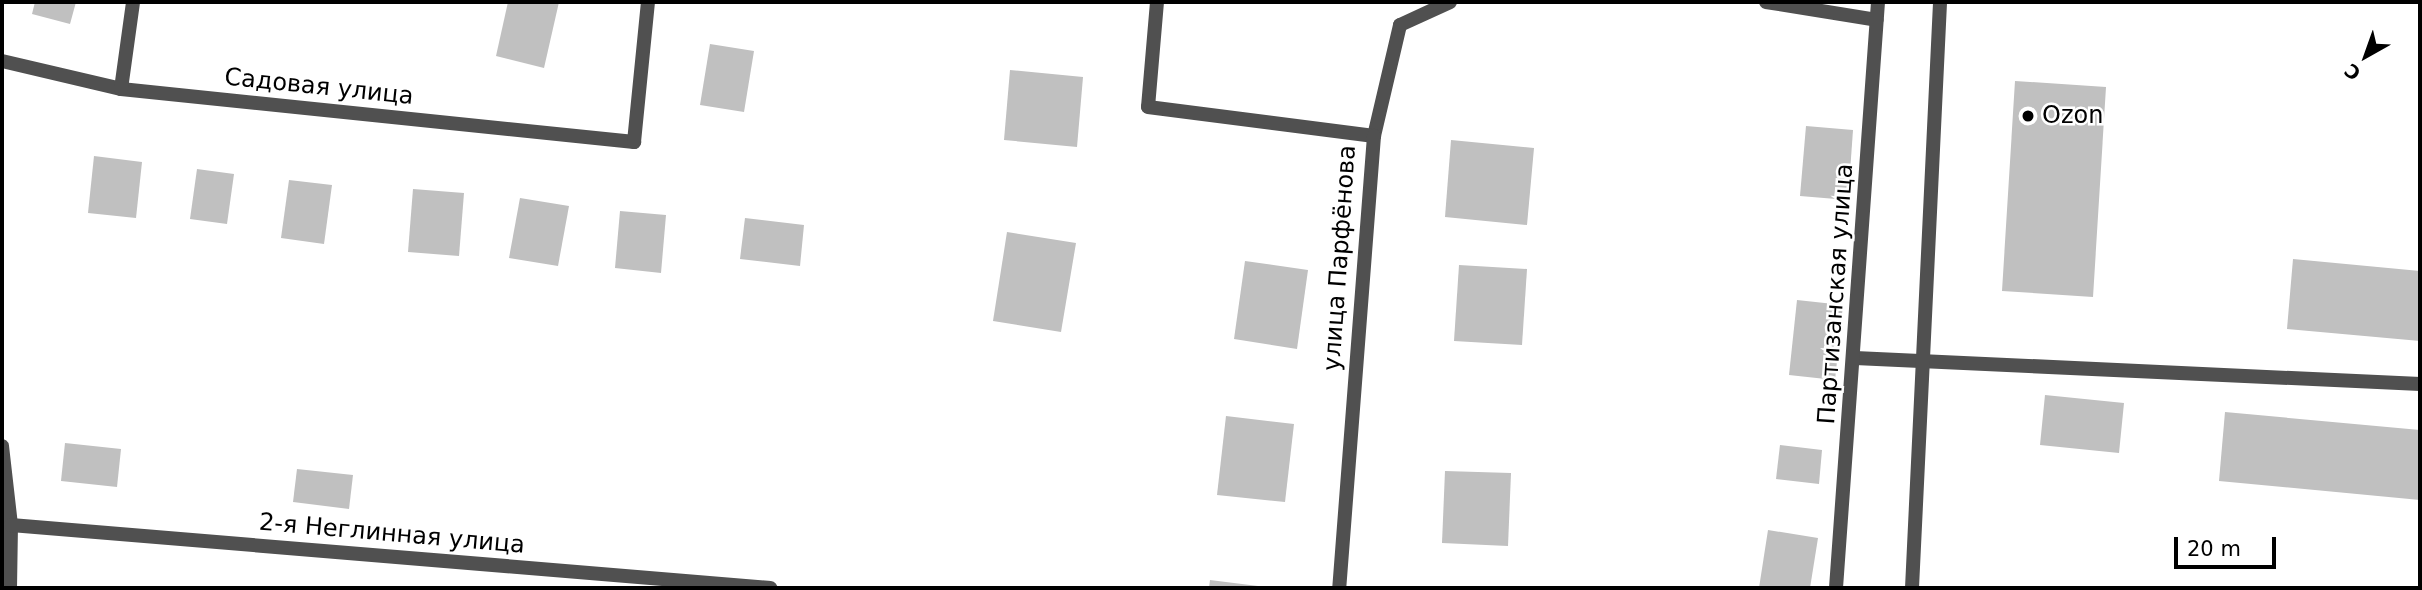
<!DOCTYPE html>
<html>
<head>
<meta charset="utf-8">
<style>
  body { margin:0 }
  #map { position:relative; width:2422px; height:590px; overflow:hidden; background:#fff; font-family:"DejaVu Sans",sans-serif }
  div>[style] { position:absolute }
  .building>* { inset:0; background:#c0c0c0 }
  .service>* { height:14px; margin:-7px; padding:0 7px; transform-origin:7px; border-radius:7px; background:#505050 }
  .minor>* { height:14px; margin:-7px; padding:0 7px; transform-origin:7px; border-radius:7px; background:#505050 }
  .dots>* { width:19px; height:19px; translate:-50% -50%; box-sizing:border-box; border:4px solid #fff; border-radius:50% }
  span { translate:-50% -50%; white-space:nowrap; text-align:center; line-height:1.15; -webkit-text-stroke:5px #fff; paint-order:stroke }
  .street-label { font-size:24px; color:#000 }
  .poi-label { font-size:24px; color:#000 }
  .left { translate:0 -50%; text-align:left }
  .frame { position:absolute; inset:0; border:4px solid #000; pointer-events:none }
  .north { position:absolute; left:2331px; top:21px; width:70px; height:70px; -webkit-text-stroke:5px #fff; paint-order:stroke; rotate:220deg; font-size:19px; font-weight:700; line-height:28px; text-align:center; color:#000 }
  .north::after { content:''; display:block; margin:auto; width:24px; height:32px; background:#000; clip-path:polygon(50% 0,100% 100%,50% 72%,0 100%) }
  .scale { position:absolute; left:2174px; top:537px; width:102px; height:32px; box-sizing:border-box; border:4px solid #000; border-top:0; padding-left:9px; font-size:21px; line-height:24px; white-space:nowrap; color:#000; -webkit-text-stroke:5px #fff; paint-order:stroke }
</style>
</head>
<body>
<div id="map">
  <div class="building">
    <i style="clip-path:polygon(35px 2px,76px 2px,70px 24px,32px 14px)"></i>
    <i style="clip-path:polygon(508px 2px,559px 2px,544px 68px,496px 56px)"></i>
    <i style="clip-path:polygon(710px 44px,754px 51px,744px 112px,700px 105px)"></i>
    <i style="clip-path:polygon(1010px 70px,1083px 77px,1077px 147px,1004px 140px)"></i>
    <i style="clip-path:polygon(2015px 81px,2106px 87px,2093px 297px,2002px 291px)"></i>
    <i style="clip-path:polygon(1806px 126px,1853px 130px,1848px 200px,1800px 196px)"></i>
    <i style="clip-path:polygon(1451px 140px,1534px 148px,1527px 225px,1445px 217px)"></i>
    <i style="clip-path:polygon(94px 156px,142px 162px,136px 218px,88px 213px)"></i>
    <i style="clip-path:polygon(197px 169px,234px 174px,227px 224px,190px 219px)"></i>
    <i style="clip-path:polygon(289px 180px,332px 185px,324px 244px,281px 238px)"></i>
    <i style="clip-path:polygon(413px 189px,464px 193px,459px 256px,408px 252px)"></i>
    <i style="clip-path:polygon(520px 198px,569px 206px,558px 266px,509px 258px)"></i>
    <i style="clip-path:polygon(620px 211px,666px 215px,661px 273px,615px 268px)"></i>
    <i style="clip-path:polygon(745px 218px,804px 225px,800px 266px,740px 259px)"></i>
    <i style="clip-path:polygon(1007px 232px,1076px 243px,1061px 332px,993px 321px)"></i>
    <i style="clip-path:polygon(2293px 259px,2420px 271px,2420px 341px,2287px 329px)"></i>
    <i style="clip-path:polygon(1245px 261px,1308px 270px,1297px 349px,1234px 339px)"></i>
    <i style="clip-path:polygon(1459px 265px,1527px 269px,1522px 345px,1454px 341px)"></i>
    <i style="clip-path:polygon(1797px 300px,1843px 305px,1835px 380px,1789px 375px)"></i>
    <i style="clip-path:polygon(2045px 395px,2124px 403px,2119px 453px,2040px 445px)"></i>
    <i style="clip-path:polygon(2225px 412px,2420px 430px,2420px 500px,2219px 481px)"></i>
    <i style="clip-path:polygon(1226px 416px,1294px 424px,1285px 502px,1217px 495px)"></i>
    <i style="clip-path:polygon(65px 443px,121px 449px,117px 487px,61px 481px)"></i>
    <i style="clip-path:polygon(1780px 445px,1822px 450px,1819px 484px,1776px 479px)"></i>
    <i style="clip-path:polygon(297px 469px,353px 475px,349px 509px,293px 502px)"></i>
    <i style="clip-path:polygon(1445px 471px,1511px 473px,1508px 546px,1442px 543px)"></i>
    <i style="clip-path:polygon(1768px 530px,1818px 538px,1810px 588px,1759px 588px)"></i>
    <i style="clip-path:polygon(1210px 580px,1266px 587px,1266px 588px,1209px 588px)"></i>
  </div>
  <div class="service">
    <i style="left:1766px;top:2px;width:112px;rotate:9.2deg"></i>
    <i style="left:1374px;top:136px;width:114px;rotate:-76.8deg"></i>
    <i style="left:1400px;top:25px;width:55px;rotate:-24.7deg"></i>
    <i style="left:1855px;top:358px;width:566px;rotate:2.63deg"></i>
  </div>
  <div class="minor">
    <i style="left:1157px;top:2px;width:105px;rotate:94.9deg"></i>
    <i style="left:1148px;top:107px;width:228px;rotate:7.3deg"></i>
    <i style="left:1374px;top:136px;width:453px;rotate:94.4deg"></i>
    <i style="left:2px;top:61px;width:122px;rotate:13.2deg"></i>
    <i style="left:121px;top:89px;width:516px;rotate:5.9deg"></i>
    <i style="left:634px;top:142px;width:141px;rotate:-84.3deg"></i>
    <i style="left:121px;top:89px;width:88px;rotate:-82.1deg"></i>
    <i style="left:2px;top:446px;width:80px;rotate:83.5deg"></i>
    <i style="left:11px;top:525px;width:63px;rotate:90.9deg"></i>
    <i style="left:11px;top:525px;width:762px;rotate:4.74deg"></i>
    <i style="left:1836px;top:588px;width:588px;rotate:-85.9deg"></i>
    <i style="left:1912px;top:588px;width:587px;rotate:-87.26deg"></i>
  </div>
  <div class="dots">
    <i style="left:2028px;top:116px;background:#000"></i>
  </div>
  <div class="street-label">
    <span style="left:319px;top:87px;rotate:6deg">Садовая улица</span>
    <span style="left:1340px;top:258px;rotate:-86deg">улица Парфёнова</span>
    <span style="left:1836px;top:294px;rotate:-86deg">Партизанская улица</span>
    <span style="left:392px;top:534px;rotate:5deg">2-я Неглинная улица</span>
  </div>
  <div class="poi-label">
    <span class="left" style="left:2042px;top:116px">Ozon</span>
  </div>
  <div class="frame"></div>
  <div class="north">С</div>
  <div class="scale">20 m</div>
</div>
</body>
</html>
